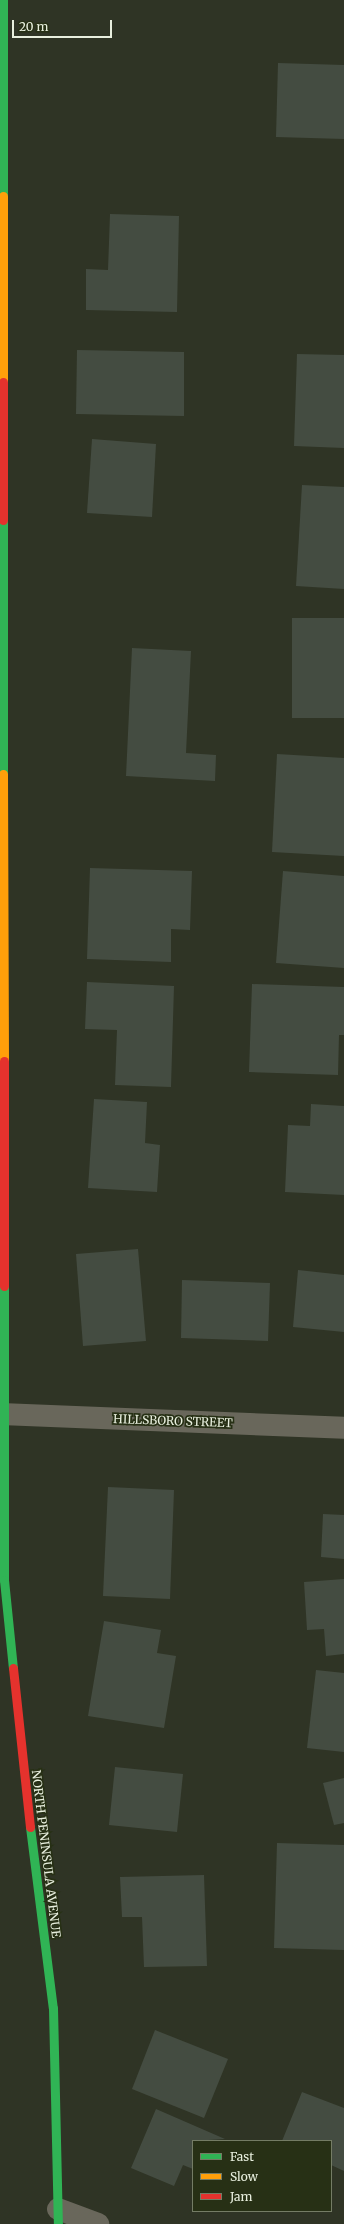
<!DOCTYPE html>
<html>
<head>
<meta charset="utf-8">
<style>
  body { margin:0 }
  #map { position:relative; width:344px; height:2224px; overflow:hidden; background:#2f3425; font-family:Merriweather,serif }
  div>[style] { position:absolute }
  .building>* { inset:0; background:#444c41 }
  .street>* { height:22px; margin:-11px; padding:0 11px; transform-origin:11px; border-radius:11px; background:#69675b }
  .fast>* { height:9px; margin:-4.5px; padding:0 4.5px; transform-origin:4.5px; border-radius:4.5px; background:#30b455 }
  .slow>* { height:9px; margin:-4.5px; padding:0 4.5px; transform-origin:4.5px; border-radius:4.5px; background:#ff9f0a }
  .jam>* { height:9px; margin:-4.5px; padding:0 4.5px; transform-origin:4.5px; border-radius:4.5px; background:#e5322d }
  span { translate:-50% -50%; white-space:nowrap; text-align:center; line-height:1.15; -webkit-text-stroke:3.5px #273015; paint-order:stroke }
  .street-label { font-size:12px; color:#e8efde }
  .legend { position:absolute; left:192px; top:2140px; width:140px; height:72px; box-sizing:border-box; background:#273015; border:1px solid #747c65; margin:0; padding:5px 7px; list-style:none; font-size:12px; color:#e8efde }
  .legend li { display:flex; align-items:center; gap:8px; height:20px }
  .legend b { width:20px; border:1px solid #747c65 }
  .scale { position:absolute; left:12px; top:20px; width:100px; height:18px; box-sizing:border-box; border:2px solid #e8efde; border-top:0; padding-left:5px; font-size:12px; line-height:14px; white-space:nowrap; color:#e8efde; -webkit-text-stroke:3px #273015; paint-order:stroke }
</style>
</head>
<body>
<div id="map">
  <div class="building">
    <i style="clip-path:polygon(278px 63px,344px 65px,344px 139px,276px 137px)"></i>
    <i style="clip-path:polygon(110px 214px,179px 216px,177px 312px,86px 310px,86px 269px,108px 270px)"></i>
    <i style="clip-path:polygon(77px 350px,184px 352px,184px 416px,76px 414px)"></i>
    <i style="clip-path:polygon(297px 354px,344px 355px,344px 448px,294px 446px)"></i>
    <i style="clip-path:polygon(92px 439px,156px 444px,152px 517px,87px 513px)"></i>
    <i style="clip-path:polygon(302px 485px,344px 487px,344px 589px,296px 586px)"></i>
    <i style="clip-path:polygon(292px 618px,344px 618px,344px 718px,292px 718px)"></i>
    <i style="clip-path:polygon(132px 648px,191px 651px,186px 753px,216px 755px,215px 781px,126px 776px)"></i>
    <i style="clip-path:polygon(277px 754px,344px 758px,344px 856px,272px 852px)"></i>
    <i style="clip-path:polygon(90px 868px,192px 871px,190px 930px,171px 929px,171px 962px,87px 959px)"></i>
    <i style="clip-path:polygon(283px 871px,344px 876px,344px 968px,276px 963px)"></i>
    <i style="clip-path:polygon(87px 982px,174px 986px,171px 1087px,115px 1085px,117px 1030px,85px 1029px)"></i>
    <i style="clip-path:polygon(252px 984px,344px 987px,344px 1035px,339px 1035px,338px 1075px,249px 1072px)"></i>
    <i style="clip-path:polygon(94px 1099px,147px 1102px,145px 1143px,160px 1145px,157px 1192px,88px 1188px)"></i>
    <i style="clip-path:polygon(311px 1104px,344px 1106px,344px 1195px,285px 1192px,288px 1125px,310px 1126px)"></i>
    <i style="clip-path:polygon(138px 1249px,146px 1341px,83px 1346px,76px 1254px)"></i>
    <i style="clip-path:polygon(298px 1270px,344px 1275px,344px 1332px,293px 1327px)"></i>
    <i style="clip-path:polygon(182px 1280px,270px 1283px,268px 1341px,181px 1338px)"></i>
    <i style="clip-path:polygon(108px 1487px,174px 1490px,170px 1599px,103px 1596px)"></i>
    <i style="clip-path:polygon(323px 1514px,344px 1515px,344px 1559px,321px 1557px)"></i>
    <i style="clip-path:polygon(344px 1579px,344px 1654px,326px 1656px,324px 1629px,307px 1630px,304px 1582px)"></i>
    <i style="clip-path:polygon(104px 1621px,161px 1630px,157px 1653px,176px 1656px,164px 1728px,88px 1716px)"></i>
    <i style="clip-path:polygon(316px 1670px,344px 1673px,344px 1752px,307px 1748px)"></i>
    <i style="clip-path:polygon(115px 1767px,183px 1774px,177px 1832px,109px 1825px)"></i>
    <i style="clip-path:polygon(344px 1778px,344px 1823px,334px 1825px,323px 1783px)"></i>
    <i style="clip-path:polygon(277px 1843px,344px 1845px,344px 1950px,274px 1948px)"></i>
    <i style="clip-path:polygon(204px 1875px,207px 1966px,144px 1967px,142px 1917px,122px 1917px,120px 1877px)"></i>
    <i style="clip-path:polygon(155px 2030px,228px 2059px,204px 2118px,132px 2089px)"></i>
    <i style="clip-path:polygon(302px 2092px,344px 2108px,344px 2171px,331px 2165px,331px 2141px,282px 2141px)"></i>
    <i style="clip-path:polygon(156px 2109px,225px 2139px,193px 2141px,193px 2169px,183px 2165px,174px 2186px,131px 2168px)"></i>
  </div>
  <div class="street">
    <i style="left:1px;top:1414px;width:343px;rotate:2.3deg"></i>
    <i style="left:58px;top:2209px;width:43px;rotate:20.6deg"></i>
  </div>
  <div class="fast">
    <i style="left:3px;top:0;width:196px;rotate:90deg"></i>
    <i style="left:3px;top:520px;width:254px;rotate:90deg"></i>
    <i style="left:4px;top:1286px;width:294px;rotate:90deg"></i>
    <i style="left:4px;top:1580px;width:88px;rotate:84.2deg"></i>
    <i style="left:30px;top:1827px;width:182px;rotate:82.8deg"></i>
    <i style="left:53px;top:2008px;width:216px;rotate:88.7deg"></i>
  </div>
  <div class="slow">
    <i style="left:3px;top:196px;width:186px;rotate:90deg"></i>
    <i style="left:3px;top:774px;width:287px;rotate:89.8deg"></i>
  </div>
  <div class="jam">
    <i style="left:3px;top:382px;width:138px;rotate:90deg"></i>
    <i style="left:4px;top:1061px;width:225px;rotate:90deg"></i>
    <i style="left:13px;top:1668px;width:160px;rotate:83.9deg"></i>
  </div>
  <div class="street-label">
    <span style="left:173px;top:1421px;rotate:2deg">HILLSBORO STREET</span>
    <span style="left:46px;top:1854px;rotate:83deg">NORTH PENINSULA AVENUE</span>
  </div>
  <ul class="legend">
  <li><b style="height:5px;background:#30b455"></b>Fast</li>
  <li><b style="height:5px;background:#ff9f0a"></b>Slow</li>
  <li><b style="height:5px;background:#e5322d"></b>Jam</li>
  </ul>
  <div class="scale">20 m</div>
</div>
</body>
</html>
